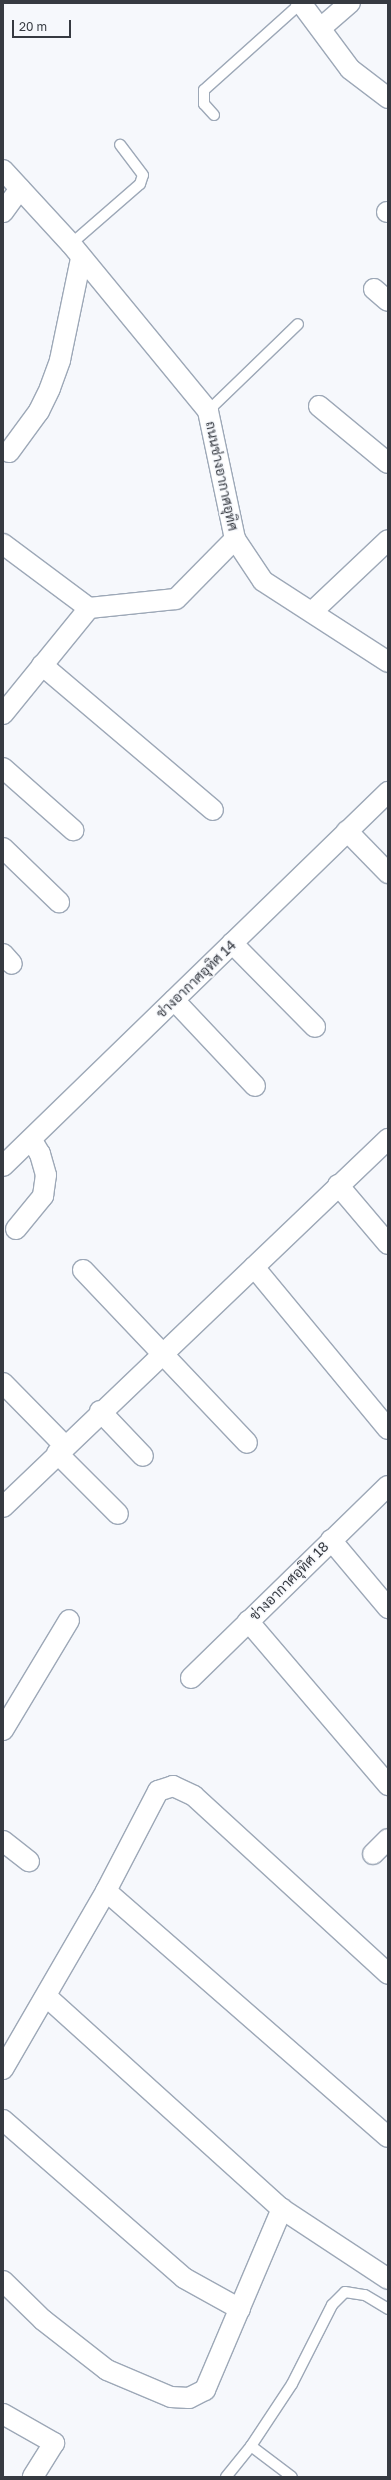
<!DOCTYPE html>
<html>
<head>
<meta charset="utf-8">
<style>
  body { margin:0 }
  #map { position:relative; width:391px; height:2480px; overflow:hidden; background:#f6f8fc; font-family:"Golos Text",Sarabun,sans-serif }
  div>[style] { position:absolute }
  .roads { filter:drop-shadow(1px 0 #9da8b7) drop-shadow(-1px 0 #9da8b7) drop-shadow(0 1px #9da8b7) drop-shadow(0 -1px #9da8b7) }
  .service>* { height:10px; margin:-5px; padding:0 5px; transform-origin:5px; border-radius:5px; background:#fff }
  .minor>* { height:20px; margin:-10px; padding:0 10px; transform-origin:10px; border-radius:10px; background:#fff }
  span { translate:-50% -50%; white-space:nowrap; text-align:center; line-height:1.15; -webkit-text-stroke:3px #f6f8fc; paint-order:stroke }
  .street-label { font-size:14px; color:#363a41 }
  .frame { position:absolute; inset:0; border:4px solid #363a41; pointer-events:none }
  .scale { position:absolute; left:12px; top:20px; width:59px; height:18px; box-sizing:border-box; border:2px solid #363a41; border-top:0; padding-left:5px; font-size:12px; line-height:14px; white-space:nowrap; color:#363a41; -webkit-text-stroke:3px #f6f8fc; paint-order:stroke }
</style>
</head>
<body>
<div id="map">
  <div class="roads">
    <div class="service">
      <i style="left:214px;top:115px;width:15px;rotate:-132deg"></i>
      <i style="left:204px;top:104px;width:14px;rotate:-90deg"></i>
      <i style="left:204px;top:90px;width:130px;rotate:-41.9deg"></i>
      <i style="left:71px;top:244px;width:91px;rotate:-41deg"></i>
      <i style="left:140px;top:184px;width:9px;rotate:-72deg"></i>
      <i style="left:143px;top:175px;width:38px;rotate:-127deg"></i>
      <i style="left:208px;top:411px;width:125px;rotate:-44deg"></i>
      <i style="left:251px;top:2446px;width:51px;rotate:37.1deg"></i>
      <i style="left:226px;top:2477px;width:40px;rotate:-51deg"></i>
      <i style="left:251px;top:2446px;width:74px;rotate:-56.5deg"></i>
      <i style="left:292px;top:2384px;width:89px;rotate:-63.1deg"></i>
      <i style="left:332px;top:2305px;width:18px;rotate:-45deg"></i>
      <i style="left:345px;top:2292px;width:20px;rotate:9deg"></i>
      <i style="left:365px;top:2295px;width:27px;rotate:31deg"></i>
    </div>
    <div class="minor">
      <i style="left:301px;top:3px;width:82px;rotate:53.4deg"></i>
      <i style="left:350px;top:69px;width:48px;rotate:37.3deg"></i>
      <i style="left:322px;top:27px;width:37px;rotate:-41deg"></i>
      <i style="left:3px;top:170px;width:100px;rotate:47.4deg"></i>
      <i style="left:71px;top:244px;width:216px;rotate:50.6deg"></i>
      <i style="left:208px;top:411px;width:131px;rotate:78.1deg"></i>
      <i style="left:235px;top:539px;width:50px;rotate:56.3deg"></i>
      <i style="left:263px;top:581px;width:149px;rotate:32.9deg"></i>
      <i style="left:3px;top:212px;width:29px;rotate:-54deg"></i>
      <i style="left:387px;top:212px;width:1px"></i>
      <i style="left:374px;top:289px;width:18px;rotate:41deg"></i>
      <i style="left:319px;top:406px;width:89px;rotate:39.6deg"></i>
      <i style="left:9px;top:452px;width:51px;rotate:-53.8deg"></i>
      <i style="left:39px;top:411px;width:25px;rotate:-64deg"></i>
      <i style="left:50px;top:388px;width:30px;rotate:-70deg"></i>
      <i style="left:60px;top:360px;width:103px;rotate:-78.3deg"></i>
      <i style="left:3px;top:544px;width:107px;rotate:36.7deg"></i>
      <i style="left:313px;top:611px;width:103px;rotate:-43.4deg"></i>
      <i style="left:42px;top:665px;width:224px;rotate:40.3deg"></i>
      <i style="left:3px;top:714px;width:136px;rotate:-50.9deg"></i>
      <i style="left:89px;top:608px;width:87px;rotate:-5.9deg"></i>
      <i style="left:176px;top:599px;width:84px;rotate:-45.5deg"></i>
      <i style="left:3px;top:768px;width:94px;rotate:41.5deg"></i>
      <i style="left:347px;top:831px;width:59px;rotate:45.7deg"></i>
      <i style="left:3px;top:848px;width:78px;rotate:44deg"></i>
      <i style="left:232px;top:943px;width:118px;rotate:45.3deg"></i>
      <i style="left:3px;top:954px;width:13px;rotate:48deg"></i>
      <i style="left:174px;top:1000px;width:118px;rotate:46.7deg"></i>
      <i style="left:3px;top:1166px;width:537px;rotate:-44.17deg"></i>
      <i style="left:338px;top:1185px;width:77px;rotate:49.7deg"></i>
      <i style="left:16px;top:1229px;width:43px;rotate:-50.7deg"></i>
      <i style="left:43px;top:1196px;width:21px;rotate:-82deg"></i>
      <i style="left:46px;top:1175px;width:22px;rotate:-106deg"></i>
      <i style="left:40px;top:1154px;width:17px;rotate:-121deg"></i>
      <i style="left:254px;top:1267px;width:210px;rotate:50.4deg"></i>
      <i style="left:83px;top:1270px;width:238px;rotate:46.5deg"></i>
      <i style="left:3px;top:1383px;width:87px;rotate:45.5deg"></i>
      <i style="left:100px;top:1411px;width:62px;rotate:46.3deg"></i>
      <i style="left:57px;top:1453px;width:86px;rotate:45deg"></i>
      <i style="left:3px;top:1507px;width:533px;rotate:-43.71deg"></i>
      <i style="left:331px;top:1540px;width:89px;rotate:50deg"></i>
      <i style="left:248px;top:1621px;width:216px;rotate:49.5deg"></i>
      <i style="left:191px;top:1678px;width:275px;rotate:-44.3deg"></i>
      <i style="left:3px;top:1730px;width:128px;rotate:-59deg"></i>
      <i style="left:3px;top:1841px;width:33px;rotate:38deg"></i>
      <i style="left:373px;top:1854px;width:21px;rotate:-45deg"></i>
      <i style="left:106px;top:1891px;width:374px;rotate:41.1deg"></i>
      <i style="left:47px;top:1997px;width:316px;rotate:42.1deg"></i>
      <i style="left:282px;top:2209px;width:127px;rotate:33.4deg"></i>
      <i style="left:3px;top:2069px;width:206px;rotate:-59.9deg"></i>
      <i style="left:106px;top:1891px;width:113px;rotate:-62.5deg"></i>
      <i style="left:158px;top:1791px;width:16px;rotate:-18deg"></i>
      <i style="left:173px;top:1786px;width:23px;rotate:25deg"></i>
      <i style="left:194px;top:1796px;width:263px;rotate:42.5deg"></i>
      <i style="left:3px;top:2120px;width:240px;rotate:41.1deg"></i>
      <i style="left:184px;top:2278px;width:64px;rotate:29deg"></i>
      <i style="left:3px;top:2281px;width:56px;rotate:44.3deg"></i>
      <i style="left:43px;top:2320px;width:81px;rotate:38deg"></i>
      <i style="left:107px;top:2370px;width:69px;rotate:22.9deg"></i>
      <i style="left:171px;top:2397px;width:18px;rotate:3deg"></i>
      <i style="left:189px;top:2398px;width:18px;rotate:-27deg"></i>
      <i style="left:205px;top:2390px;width:197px;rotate:-67deg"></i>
      <i style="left:3px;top:2414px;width:59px;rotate:29.6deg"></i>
      <i style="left:54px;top:2443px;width:40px;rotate:122deg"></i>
    </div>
  </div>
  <div class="street-label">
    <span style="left:222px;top:476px;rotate:78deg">ถนนช่างอากาศอุทิศ</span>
    <span style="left:196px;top:979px;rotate:-44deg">ช่างอากาศอุทิศ 14</span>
    <span style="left:289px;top:1581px;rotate:-45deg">ช่างอากาศอุทิศ 18</span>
  </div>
  <div class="frame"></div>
  <div class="scale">20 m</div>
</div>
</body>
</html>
